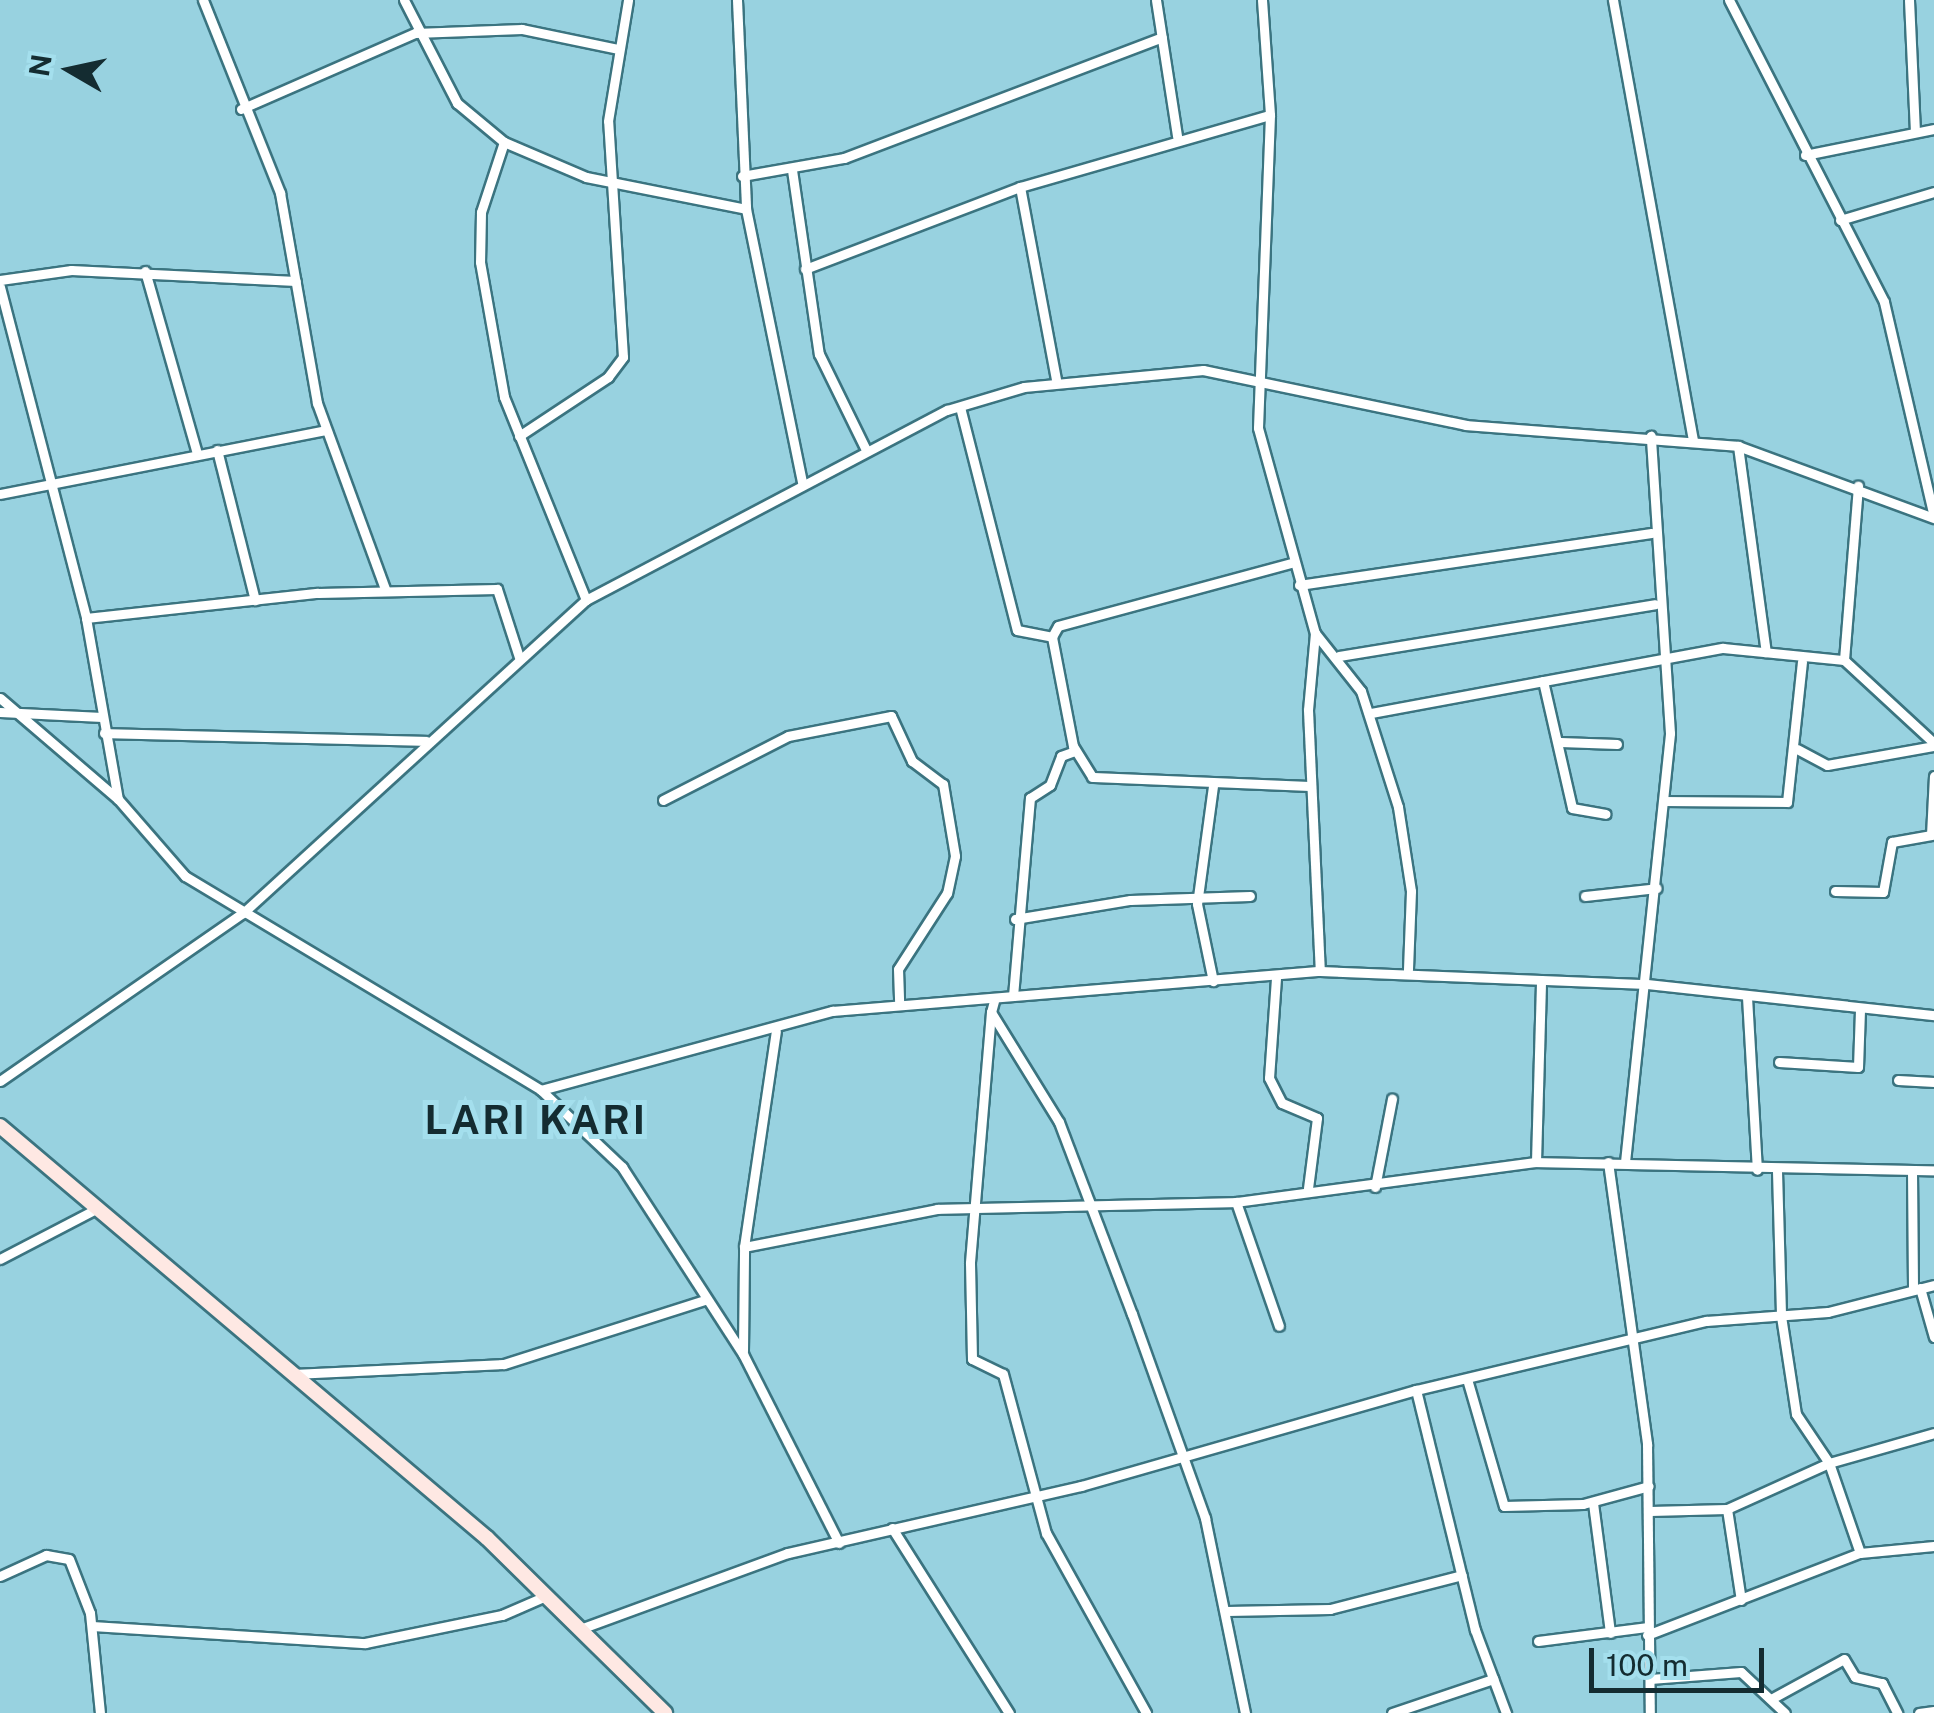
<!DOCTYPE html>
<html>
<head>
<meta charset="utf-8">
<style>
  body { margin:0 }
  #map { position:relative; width:1934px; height:1713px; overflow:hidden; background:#98d2e0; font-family:"Public Sans",sans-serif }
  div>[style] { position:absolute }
  .roads { filter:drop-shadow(2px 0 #3b7480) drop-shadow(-2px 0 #3b7480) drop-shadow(0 2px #3b7480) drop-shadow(0 -2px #3b7480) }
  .street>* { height:9px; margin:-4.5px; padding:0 4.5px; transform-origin:4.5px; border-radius:4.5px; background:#fff }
  .secondary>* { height:14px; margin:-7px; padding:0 7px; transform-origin:7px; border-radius:7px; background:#fee8e3 }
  span { translate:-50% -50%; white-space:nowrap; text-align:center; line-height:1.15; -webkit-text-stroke:10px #a4dfed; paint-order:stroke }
  .district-label { font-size:40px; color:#142c31; font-weight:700; letter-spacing:2.5px }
  .north { position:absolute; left:20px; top:20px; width:100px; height:100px; -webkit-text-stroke:8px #a4dfed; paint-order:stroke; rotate:279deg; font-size:28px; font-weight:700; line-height:40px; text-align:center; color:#142c31 }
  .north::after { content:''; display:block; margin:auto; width:35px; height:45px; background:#142c31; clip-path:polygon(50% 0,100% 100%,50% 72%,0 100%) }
  .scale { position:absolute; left:1589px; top:1648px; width:175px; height:45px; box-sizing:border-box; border:5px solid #142c31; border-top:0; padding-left:12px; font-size:30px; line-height:35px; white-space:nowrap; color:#142c31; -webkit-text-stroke:8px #a4dfed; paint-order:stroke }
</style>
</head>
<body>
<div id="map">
  <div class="roads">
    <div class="street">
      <i style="left:203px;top:0;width:208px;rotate:68.2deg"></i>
      <i style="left:280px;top:193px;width:213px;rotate:80deg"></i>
      <i style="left:317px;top:403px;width:198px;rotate:69.9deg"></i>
      <i style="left:404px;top:0;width:116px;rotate:62.8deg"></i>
      <i style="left:457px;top:103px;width:61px;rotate:39.7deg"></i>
      <i style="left:504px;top:142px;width:89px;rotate:23.1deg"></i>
      <i style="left:586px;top:177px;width:163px;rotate:11.3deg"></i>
      <i style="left:737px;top:0;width:209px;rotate:87.5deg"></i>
      <i style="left:746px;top:209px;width:279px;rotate:78.4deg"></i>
      <i style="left:1156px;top:0;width:138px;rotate:81.2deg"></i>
      <i style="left:1262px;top:0;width:115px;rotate:86deg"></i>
      <i style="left:1270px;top:115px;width:313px;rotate:92.2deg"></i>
      <i style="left:1258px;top:428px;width:213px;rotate:74.5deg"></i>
      <i style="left:1315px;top:633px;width:77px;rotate:95.2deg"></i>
      <i style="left:1308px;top:710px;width:261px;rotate:87.4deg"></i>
      <i style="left:1613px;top:0;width:448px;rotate:79.7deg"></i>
      <i style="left:1729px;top:0;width:339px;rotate:62.8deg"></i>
      <i style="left:1884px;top:302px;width:221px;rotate:76.9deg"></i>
      <i style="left:1909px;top:0;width:130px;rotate:87.4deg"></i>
      <i style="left:241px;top:109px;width:190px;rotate:-23.6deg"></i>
      <i style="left:415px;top:33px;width:107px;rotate:-2.1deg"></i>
      <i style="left:522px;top:29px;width:98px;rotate:11.8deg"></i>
      <i style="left:504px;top:142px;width:74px;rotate:108.2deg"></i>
      <i style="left:481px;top:212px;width:50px;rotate:91.1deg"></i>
      <i style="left:480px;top:262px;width:137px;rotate:79.9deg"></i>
      <i style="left:504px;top:397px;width:219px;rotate:68deg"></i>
      <i style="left:1805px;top:155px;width:132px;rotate:-11.4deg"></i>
      <i style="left:792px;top:170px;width:186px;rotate:81.7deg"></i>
      <i style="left:819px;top:354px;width:107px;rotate:63.9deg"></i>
      <i style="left:742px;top:176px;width:104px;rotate:-10deg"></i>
      <i style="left:844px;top:158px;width:340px;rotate:-20.8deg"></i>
      <i style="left:1020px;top:187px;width:196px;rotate:79.4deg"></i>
      <i style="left:1840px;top:220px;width:98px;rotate:-16.6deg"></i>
      <i style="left:805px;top:269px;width:230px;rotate:-20.9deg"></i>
      <i style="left:1020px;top:187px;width:260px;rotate:-16.1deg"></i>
      <i style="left:145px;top:271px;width:189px;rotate:74.1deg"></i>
      <i style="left:0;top:280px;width:72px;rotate:-8deg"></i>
      <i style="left:71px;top:270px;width:225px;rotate:2.8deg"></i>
      <i style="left:0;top:287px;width:342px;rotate:75.4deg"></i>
      <i style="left:86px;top:618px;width:184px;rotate:80deg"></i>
      <i style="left:960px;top:407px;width:230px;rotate:75.7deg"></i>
      <i style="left:1017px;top:630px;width:36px;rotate:11deg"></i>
      <i style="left:519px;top:436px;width:107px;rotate:-33.5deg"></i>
      <i style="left:608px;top:377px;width:25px;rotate:-53deg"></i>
      <i style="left:623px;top:357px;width:236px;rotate:-93.6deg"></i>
      <i style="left:608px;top:121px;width:123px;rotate:-80.6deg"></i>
      <i style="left:1738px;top:446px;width:208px;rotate:82.3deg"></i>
      <i style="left:217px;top:450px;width:155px;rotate:75.8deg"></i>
      <i style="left:0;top:494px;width:331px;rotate:-11.1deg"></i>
      <i style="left:1291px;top:563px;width:241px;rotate:164.9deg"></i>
      <i style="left:1058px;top:626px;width:13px;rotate:119deg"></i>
      <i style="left:1052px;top:637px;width:111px;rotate:79.1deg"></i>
      <i style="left:1073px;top:746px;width:36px;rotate:58deg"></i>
      <i style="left:1092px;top:777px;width:219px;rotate:2.4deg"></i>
      <i style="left:1299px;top:585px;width:356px;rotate:-8.4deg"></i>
      <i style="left:86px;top:618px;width:233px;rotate:-6.2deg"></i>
      <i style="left:318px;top:593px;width:179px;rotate:-1.3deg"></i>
      <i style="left:497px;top:589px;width:71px;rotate:72.1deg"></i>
      <i style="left:1315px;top:633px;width:74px;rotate:51.6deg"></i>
      <i style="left:1361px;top:691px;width:122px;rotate:72.3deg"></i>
      <i style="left:1398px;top:807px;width:85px;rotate:81.2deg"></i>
      <i style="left:1411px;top:891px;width:79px;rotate:92.2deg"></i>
      <i style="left:1339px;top:656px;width:320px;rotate:-9.3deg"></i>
      <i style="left:1844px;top:660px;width:175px;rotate:-85.4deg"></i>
      <i style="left:1543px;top:681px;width:130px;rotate:77.1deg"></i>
      <i style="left:1572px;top:808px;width:34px;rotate:10deg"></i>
      <i style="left:0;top:698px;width:155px;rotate:40.6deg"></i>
      <i style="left:118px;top:799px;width:102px;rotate:49deg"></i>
      <i style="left:185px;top:876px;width:415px;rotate:31deg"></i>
      <i style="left:541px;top:1090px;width:112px;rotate:43.5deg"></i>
      <i style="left:622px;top:1167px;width:223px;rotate:57.1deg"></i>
      <i style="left:743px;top:1354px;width:212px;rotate:63.1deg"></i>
      <i style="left:0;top:712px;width:102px;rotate:2.8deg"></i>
      <i style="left:1371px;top:713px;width:358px;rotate:-10.5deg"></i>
      <i style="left:1723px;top:648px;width:122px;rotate:5.7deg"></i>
      <i style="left:1844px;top:660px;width:122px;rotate:42.7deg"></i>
      <i style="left:104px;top:733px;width:322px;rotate:1.4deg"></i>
      <i style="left:1560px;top:742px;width:57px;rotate:2deg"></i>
      <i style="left:1797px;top:749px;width:34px;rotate:28deg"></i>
      <i style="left:1827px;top:765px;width:109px;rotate:-10.1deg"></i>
      <i style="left:1213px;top:786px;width:119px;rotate:97.7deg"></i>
      <i style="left:1197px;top:904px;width:79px;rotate:78.3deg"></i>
      <i style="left:663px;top:800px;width:140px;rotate:-27.1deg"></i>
      <i style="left:788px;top:736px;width:105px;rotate:-11deg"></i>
      <i style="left:891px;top:716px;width:50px;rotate:65deg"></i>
      <i style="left:912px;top:761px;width:39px;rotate:37deg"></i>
      <i style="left:943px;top:784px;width:73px;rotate:80.5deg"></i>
      <i style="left:955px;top:856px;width:38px;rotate:102deg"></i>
      <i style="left:947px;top:893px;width:90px;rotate:122.8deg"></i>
      <i style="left:898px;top:969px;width:36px;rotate:88deg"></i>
      <i style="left:1666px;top:801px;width:121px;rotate:0.5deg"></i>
      <i style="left:1787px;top:802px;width:141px;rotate:-83.9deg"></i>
      <i style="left:1835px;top:891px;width:48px;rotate:1.2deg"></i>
      <i style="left:1883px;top:892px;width:51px;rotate:-79.8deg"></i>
      <i style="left:1892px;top:842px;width:40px;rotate:-10deg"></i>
      <i style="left:1931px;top:835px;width:59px;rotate:-87.1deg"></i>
      <i style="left:1585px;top:896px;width:72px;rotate:-6.3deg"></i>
      <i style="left:1015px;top:919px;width:117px;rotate:-9.4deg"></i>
      <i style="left:1130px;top:900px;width:120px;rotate:-1.9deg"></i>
      <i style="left:1276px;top:978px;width:100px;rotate:94deg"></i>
      <i style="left:1269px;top:1078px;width:28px;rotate:63deg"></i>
      <i style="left:1282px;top:1103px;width:38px;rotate:23deg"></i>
      <i style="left:1317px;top:1118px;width:71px;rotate:97.3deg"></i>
      <i style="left:1013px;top:996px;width:199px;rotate:-85.1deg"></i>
      <i style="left:1030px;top:798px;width:24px;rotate:-33deg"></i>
      <i style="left:1050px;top:785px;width:31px;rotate:-69deg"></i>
      <i style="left:1061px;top:756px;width:15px;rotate:-20deg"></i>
      <i style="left:1747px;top:997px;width:173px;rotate:86.7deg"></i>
      <i style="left:994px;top:1001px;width:11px;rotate:105deg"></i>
      <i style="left:991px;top:1012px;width:129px;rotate:58.3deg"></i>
      <i style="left:1059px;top:1122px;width:205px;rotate:69.2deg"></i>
      <i style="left:1132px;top:1314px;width:217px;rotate:70.3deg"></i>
      <i style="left:1205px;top:1518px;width:199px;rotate:78.4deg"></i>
      <i style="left:991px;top:1012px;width:252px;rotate:94.8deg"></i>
      <i style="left:970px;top:1263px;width:96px;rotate:88.8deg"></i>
      <i style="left:972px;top:1359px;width:34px;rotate:26deg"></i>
      <i style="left:1003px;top:1374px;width:165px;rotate:74.9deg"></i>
      <i style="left:1046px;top:1533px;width:206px;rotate:60.9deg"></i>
      <i style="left:1779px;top:1062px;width:79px;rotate:3.6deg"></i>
      <i style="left:1858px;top:1067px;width:56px;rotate:-88deg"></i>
      <i style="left:1898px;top:1080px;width:36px;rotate:3deg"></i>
      <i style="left:0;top:1081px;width:295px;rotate:-34.7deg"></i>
      <i style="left:243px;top:913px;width:464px;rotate:-42.4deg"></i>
      <i style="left:586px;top:600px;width:408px;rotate:-27.8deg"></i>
      <i style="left:947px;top:410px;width:80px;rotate:-16.6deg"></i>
      <i style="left:1024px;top:387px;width:180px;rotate:-5.4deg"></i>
      <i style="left:1203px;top:370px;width:269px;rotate:11.8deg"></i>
      <i style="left:1466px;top:425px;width:273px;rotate:4.4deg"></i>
      <i style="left:1738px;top:446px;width:209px;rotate:20.2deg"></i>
      <i style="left:541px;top:1090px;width:302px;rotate:-15.2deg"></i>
      <i style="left:832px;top:1011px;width:490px;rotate:-4.7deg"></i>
      <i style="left:1320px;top:971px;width:327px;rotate:2.3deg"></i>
      <i style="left:1647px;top:984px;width:289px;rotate:6.2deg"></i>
      <i style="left:1536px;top:1162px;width:182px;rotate:-88.4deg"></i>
      <i style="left:1608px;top:1162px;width:285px;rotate:82.1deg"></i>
      <i style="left:1647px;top:1444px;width:269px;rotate:89.4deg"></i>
      <i style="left:1625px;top:1162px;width:431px;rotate:-84deg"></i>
      <i style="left:1670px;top:733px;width:298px;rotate:-93.7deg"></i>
      <i style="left:1777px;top:1171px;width:145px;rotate:88.4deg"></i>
      <i style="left:1781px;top:1316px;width:99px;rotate:81.3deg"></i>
      <i style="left:1796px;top:1414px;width:59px;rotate:56deg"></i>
      <i style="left:1829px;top:1463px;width:95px;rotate:71deg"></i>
      <i style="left:1912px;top:1171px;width:119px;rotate:89.5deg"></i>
      <i style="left:1375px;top:1187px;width:90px;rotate:-79.1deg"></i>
      <i style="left:1236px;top:1202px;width:131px;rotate:70.9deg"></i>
      <i style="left:744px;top:1247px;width:197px;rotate:-11.1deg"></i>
      <i style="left:937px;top:1209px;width:299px;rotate:-1.3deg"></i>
      <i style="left:1236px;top:1202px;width:303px;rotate:-7.6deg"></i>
      <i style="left:1536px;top:1162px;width:398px;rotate:1.2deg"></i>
      <i style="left:0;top:1259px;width:110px;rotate:-27.5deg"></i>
      <i style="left:1920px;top:1288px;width:51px;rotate:74.1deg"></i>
      <i style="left:743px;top:1351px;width:104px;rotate:-89.4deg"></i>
      <i style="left:744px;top:1247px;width:218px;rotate:-81.6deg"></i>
      <i style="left:293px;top:1374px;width:211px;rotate:-2.7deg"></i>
      <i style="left:504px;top:1364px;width:211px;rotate:-17.7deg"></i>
      <i style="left:1467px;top:1379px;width:132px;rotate:73.8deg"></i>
      <i style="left:1504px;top:1506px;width:79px;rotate:-1.5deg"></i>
      <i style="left:1583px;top:1504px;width:68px;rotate:-15.3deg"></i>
      <i style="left:1416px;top:1390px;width:247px;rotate:76.2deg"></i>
      <i style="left:1475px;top:1630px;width:89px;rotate:69.5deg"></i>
      <i style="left:1593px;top:1503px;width:131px;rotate:82.5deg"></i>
      <i style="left:1727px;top:1509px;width:92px;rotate:81.3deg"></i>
      <i style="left:1650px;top:1511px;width:77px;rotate:-1.5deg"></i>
      <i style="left:1727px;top:1509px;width:112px;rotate:-24.3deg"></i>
      <i style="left:1829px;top:1463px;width:109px;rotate:-15.9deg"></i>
      <i style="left:892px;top:1528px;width:219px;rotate:57.7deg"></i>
      <i style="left:0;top:1576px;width:51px;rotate:-24.5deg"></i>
      <i style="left:46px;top:1555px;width:23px;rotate:10deg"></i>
      <i style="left:69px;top:1559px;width:58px;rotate:68.7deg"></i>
      <i style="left:90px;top:1613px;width:100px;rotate:84.3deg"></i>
      <i style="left:1227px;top:1611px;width:103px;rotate:-1.1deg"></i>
      <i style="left:1330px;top:1609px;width:136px;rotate:-14.4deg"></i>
      <i style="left:92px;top:1626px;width:274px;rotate:3.6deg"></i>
      <i style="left:365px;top:1643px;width:140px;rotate:-11.6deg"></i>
      <i style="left:502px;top:1615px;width:48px;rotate:-23.4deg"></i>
      <i style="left:580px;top:1629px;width:221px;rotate:-20.1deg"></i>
      <i style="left:788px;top:1553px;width:301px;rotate:-12.9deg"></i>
      <i style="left:1081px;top:1486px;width:348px;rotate:-16deg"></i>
      <i style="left:1416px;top:1390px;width:298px;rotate:-13.4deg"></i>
      <i style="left:1706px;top:1321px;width:122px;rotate:-4.2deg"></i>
      <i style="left:1828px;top:1312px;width:109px;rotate:-14.3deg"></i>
      <i style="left:1647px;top:1635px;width:228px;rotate:-21.1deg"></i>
      <i style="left:1860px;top:1553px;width:74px;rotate:-5.4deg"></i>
      <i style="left:1538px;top:1641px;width:111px;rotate:-7.3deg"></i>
      <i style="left:1650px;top:1679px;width:91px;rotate:-4.4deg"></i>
      <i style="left:1741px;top:1672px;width:60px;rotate:43deg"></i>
      <i style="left:1771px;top:1699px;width:83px;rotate:-28.7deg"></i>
      <i style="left:1844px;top:1659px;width:21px;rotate:59deg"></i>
      <i style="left:1855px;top:1677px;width:28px;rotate:13deg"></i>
      <i style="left:1882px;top:1683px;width:34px;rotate:63deg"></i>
      <i style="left:1392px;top:1713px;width:107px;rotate:-18.6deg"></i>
      <i style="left:1919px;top:1713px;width:15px;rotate:-8deg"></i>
    </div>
    <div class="secondary">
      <i style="left:0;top:1126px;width:638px;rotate:40.23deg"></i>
      <i style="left:487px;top:1538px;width:250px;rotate:44.5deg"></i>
    </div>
  </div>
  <div class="district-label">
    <span style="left:536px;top:1120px">LARI KARI</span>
  </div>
  <div class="north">N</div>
  <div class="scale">100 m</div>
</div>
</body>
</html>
